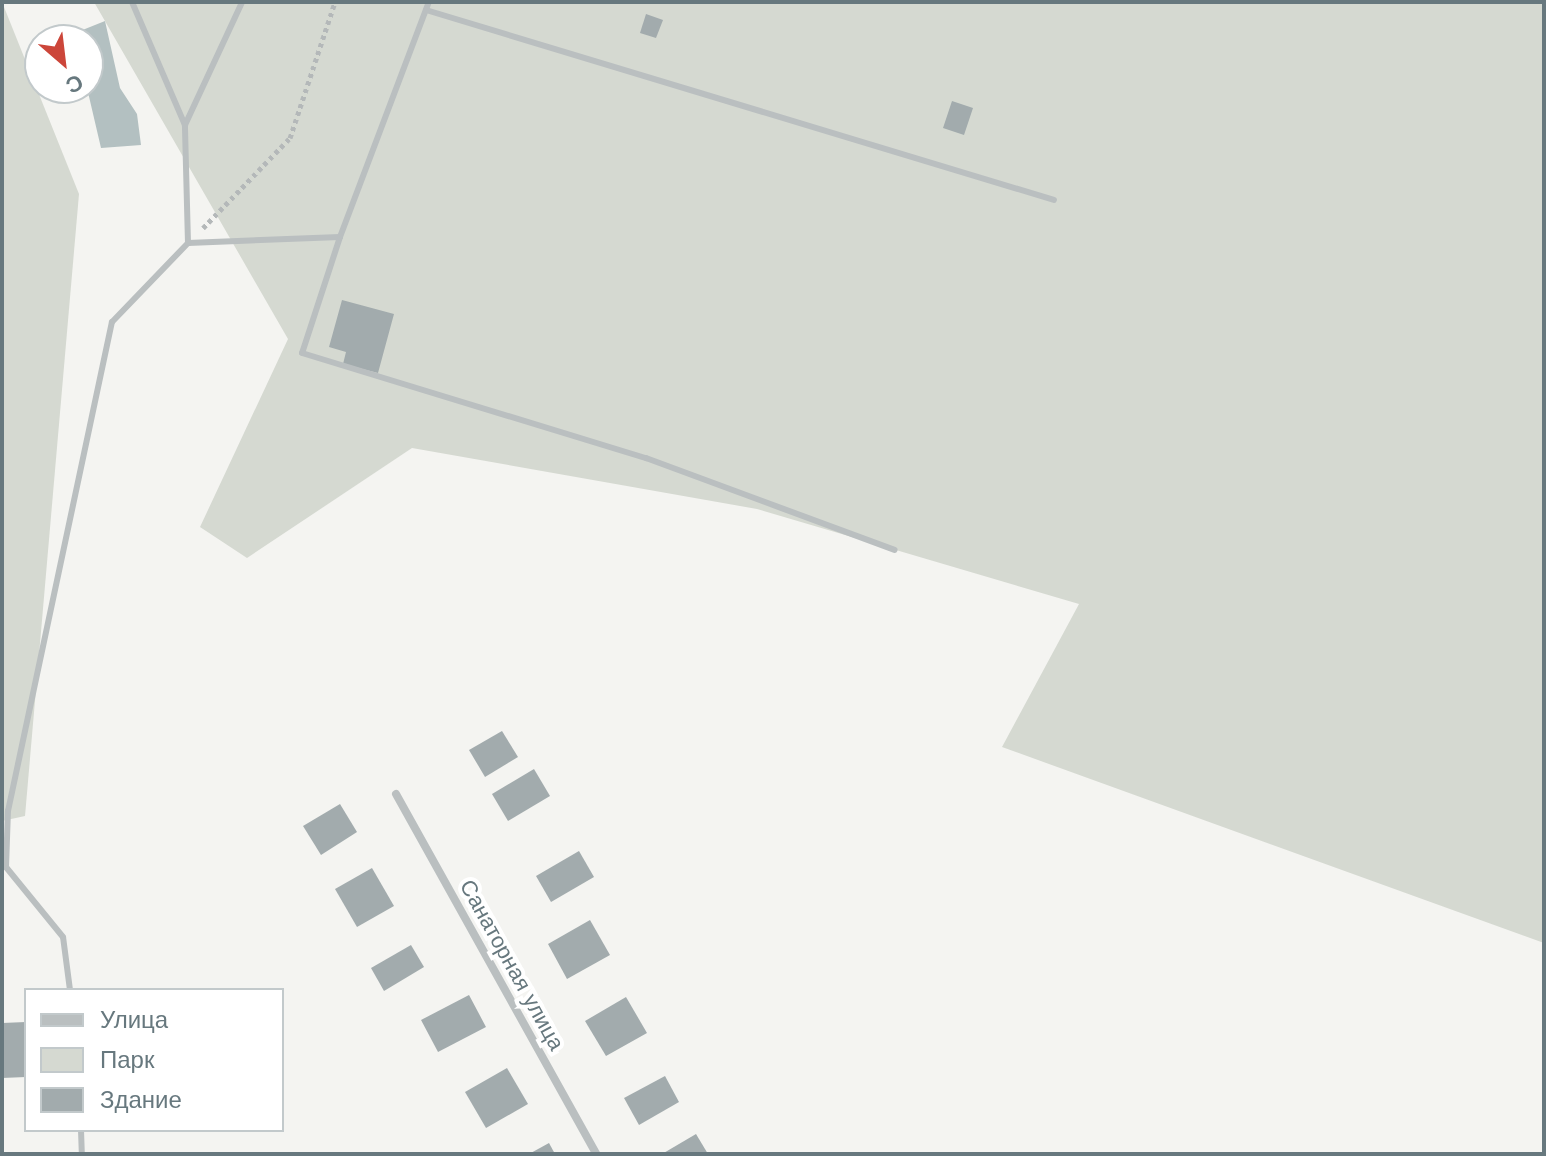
<!DOCTYPE html>
<html>
<head>
<meta charset="utf-8">
<style>
  body { margin:0 }
  #map { position:relative; width:1546px; height:1156px; overflow:hidden; background:#f4f4f1; font-family:"Work Sans",sans-serif }
  div>[style] { position:absolute }
  .green>* { inset:0; background:#d5d9d1 }
  .water>* { inset:0; background:#b3c0c1 }
  .building>* { inset:0; background:#a2abad }
  .path>* { height:5px; margin-top:-2.5px; transform-origin:0; background:repeating-linear-gradient(90deg,#b4b8b9 0 4px,transparent 0 8px) }
  .service>* { height:6px; margin:-3px; padding:0 3px; transform-origin:3px; border-radius:3px; background:#babfc0 }
  .minor>* { height:8px; margin:-4px; padding:0 4px; transform-origin:4px; border-radius:4px; background:#babfc0 }
  span { translate:-50% -50%; white-space:nowrap; text-align:center; line-height:1.15; -webkit-text-stroke:8px #fff; paint-order:stroke }
  .street-label { font-size:22px; color:#67787e }
  .frame { position:absolute; inset:0; border:4px solid #67787e; pointer-events:none }
  .legend { position:absolute; left:24px; top:988px; width:260px; height:144px; box-sizing:border-box; background:#fff; border:2px solid #c2c9cb; margin:0; padding:10px 14px; list-style:none; font-size:24px; color:#67787e }
  .legend li { display:flex; align-items:center; gap:16px; height:40px }
  .legend b { width:40px; border:2px solid #c2c9cb }
  .north { position:absolute; left:24px; top:24px; width:80px; height:80px; box-sizing:border-box; background:#fff; border:2px solid #c2c9cb; border-radius:50%; rotate:152deg; font-size:22px; font-weight:700; line-height:32px; text-align:center; color:#67787e }
  .north::after { content:''; display:block; margin:auto; width:28px; height:36px; background:#cc463a; clip-path:polygon(50% 0,100% 100%,50% 72%,0 100%) }
</style>
</head>
<body>
<div id="map">
  <div class="green">
    <i style="clip-path:polygon(2px 2px,79px 194px,25px 816px,2px 821px)"></i>
    <i style="clip-path:polygon(94px 2px,1544px 2px,1544px 943px,1002px 747px,1079px 604px,757px 509px,412px 448px,247px 558px,200px 527px,288px 339px)"></i>
  </div>
  <div class="water">
    <i style="clip-path:polygon(105px 21px,120px 88px,137px 114px,141px 145px,101px 148px,87px 88px,88px 40px,65px 37px)"></i>
  </div>
  <div class="building">
    <i style="clip-path:polygon(646px 14px,663px 20px,656px 38px,640px 33px)"></i>
    <i style="clip-path:polygon(952px 101px,973px 108px,964px 135px,943px 128px)"></i>
    <i style="clip-path:polygon(342px 300px,394px 314px,378px 373px,343px 364px,346px 352px,329px 347px)"></i>
    <i style="clip-path:polygon(502px 731px,518px 757px,485px 777px,469px 750px)"></i>
    <i style="clip-path:polygon(534px 769px,550px 796px,508px 821px,492px 794px)"></i>
    <i style="clip-path:polygon(340px 804px,357px 832px,321px 855px,303px 826px)"></i>
    <i style="clip-path:polygon(579px 851px,594px 877px,551px 902px,536px 876px)"></i>
    <i style="clip-path:polygon(372px 868px,394px 906px,357px 927px,335px 889px)"></i>
    <i style="clip-path:polygon(590px 920px,610px 955px,567px 979px,548px 944px)"></i>
    <i style="clip-path:polygon(411px 945px,424px 967px,384px 991px,371px 968px)"></i>
    <i style="clip-path:polygon(469px 995px,486px 1027px,438px 1052px,421px 1020px)"></i>
    <i style="clip-path:polygon(626px 997px,647px 1033px,606px 1056px,585px 1021px)"></i>
    <i style="clip-path:polygon(26px 1022px,26px 1077px,2px 1078px,2px 1023px)"></i>
    <i style="clip-path:polygon(507px 1068px,528px 1104px,486px 1128px,465px 1092px)"></i>
    <i style="clip-path:polygon(665px 1076px,679px 1102px,639px 1125px,624px 1098px)"></i>
    <i style="clip-path:polygon(696px 1134px,708px 1154px,662px 1154px)"></i>
    <i style="clip-path:polygon(549px 1143px,555px 1154px,529px 1154px)"></i>
  </div>
  <div class="path">
    <i style="left:203px;top:228px;width:125px;rotate:-46deg"></i>
    <i style="left:290px;top:138px;width:143px;rotate:-71.7deg"></i>
  </div>
  <div class="service">
    <i style="left:132px;top:2px;width:134px;rotate:66.7deg"></i>
    <i style="left:426px;top:10px;width:656px;rotate:16.83deg"></i>
    <i style="left:340px;top:237px;width:122px;rotate:108.1deg"></i>
    <i style="left:302px;top:353px;width:360px;rotate:17deg"></i>
    <i style="left:646px;top:458px;width:265px;rotate:20.3deg"></i>
    <i style="left:188px;top:243px;width:152px;rotate:-2.3deg"></i>
    <i style="left:340px;top:237px;width:251px;rotate:-69.3deg"></i>
    <i style="left:70px;top:990px;width:53px;rotate:-97.5deg"></i>
    <i style="left:63px;top:937px;width:90px;rotate:-129.2deg"></i>
    <i style="left:6px;top:867px;width:56px;rotate:-88deg"></i>
    <i style="left:8px;top:811px;width:500px;rotate:-78deg"></i>
    <i style="left:112px;top:322px;width:110px;rotate:-46.1deg"></i>
    <i style="left:188px;top:243px;width:118px;rotate:-91.5deg"></i>
    <i style="left:185px;top:125px;width:136px;rotate:-65.1deg"></i>
    <i style="left:81px;top:1130px;width:24px;rotate:88deg"></i>
  </div>
  <div class="minor">
    <i style="left:396px;top:794px;width:412px;rotate:60.9deg"></i>
  </div>
  <div class="street-label">
    <span style="left:512px;top:965px;rotate:61deg">Санаторная улица</span>
  </div>
  <div class="frame"></div>
  <ul class="legend">
  <li><b style="height:10px;background:#babfc0"></b>Улица</li>
  <li><b style="height:22px;background:#d5d9d1"></b>Парк</li>
  <li><b style="height:22px;background:#a2abad"></b>Здание</li>
  </ul>
  <div class="north">С</div>
</div>
</body>
</html>
